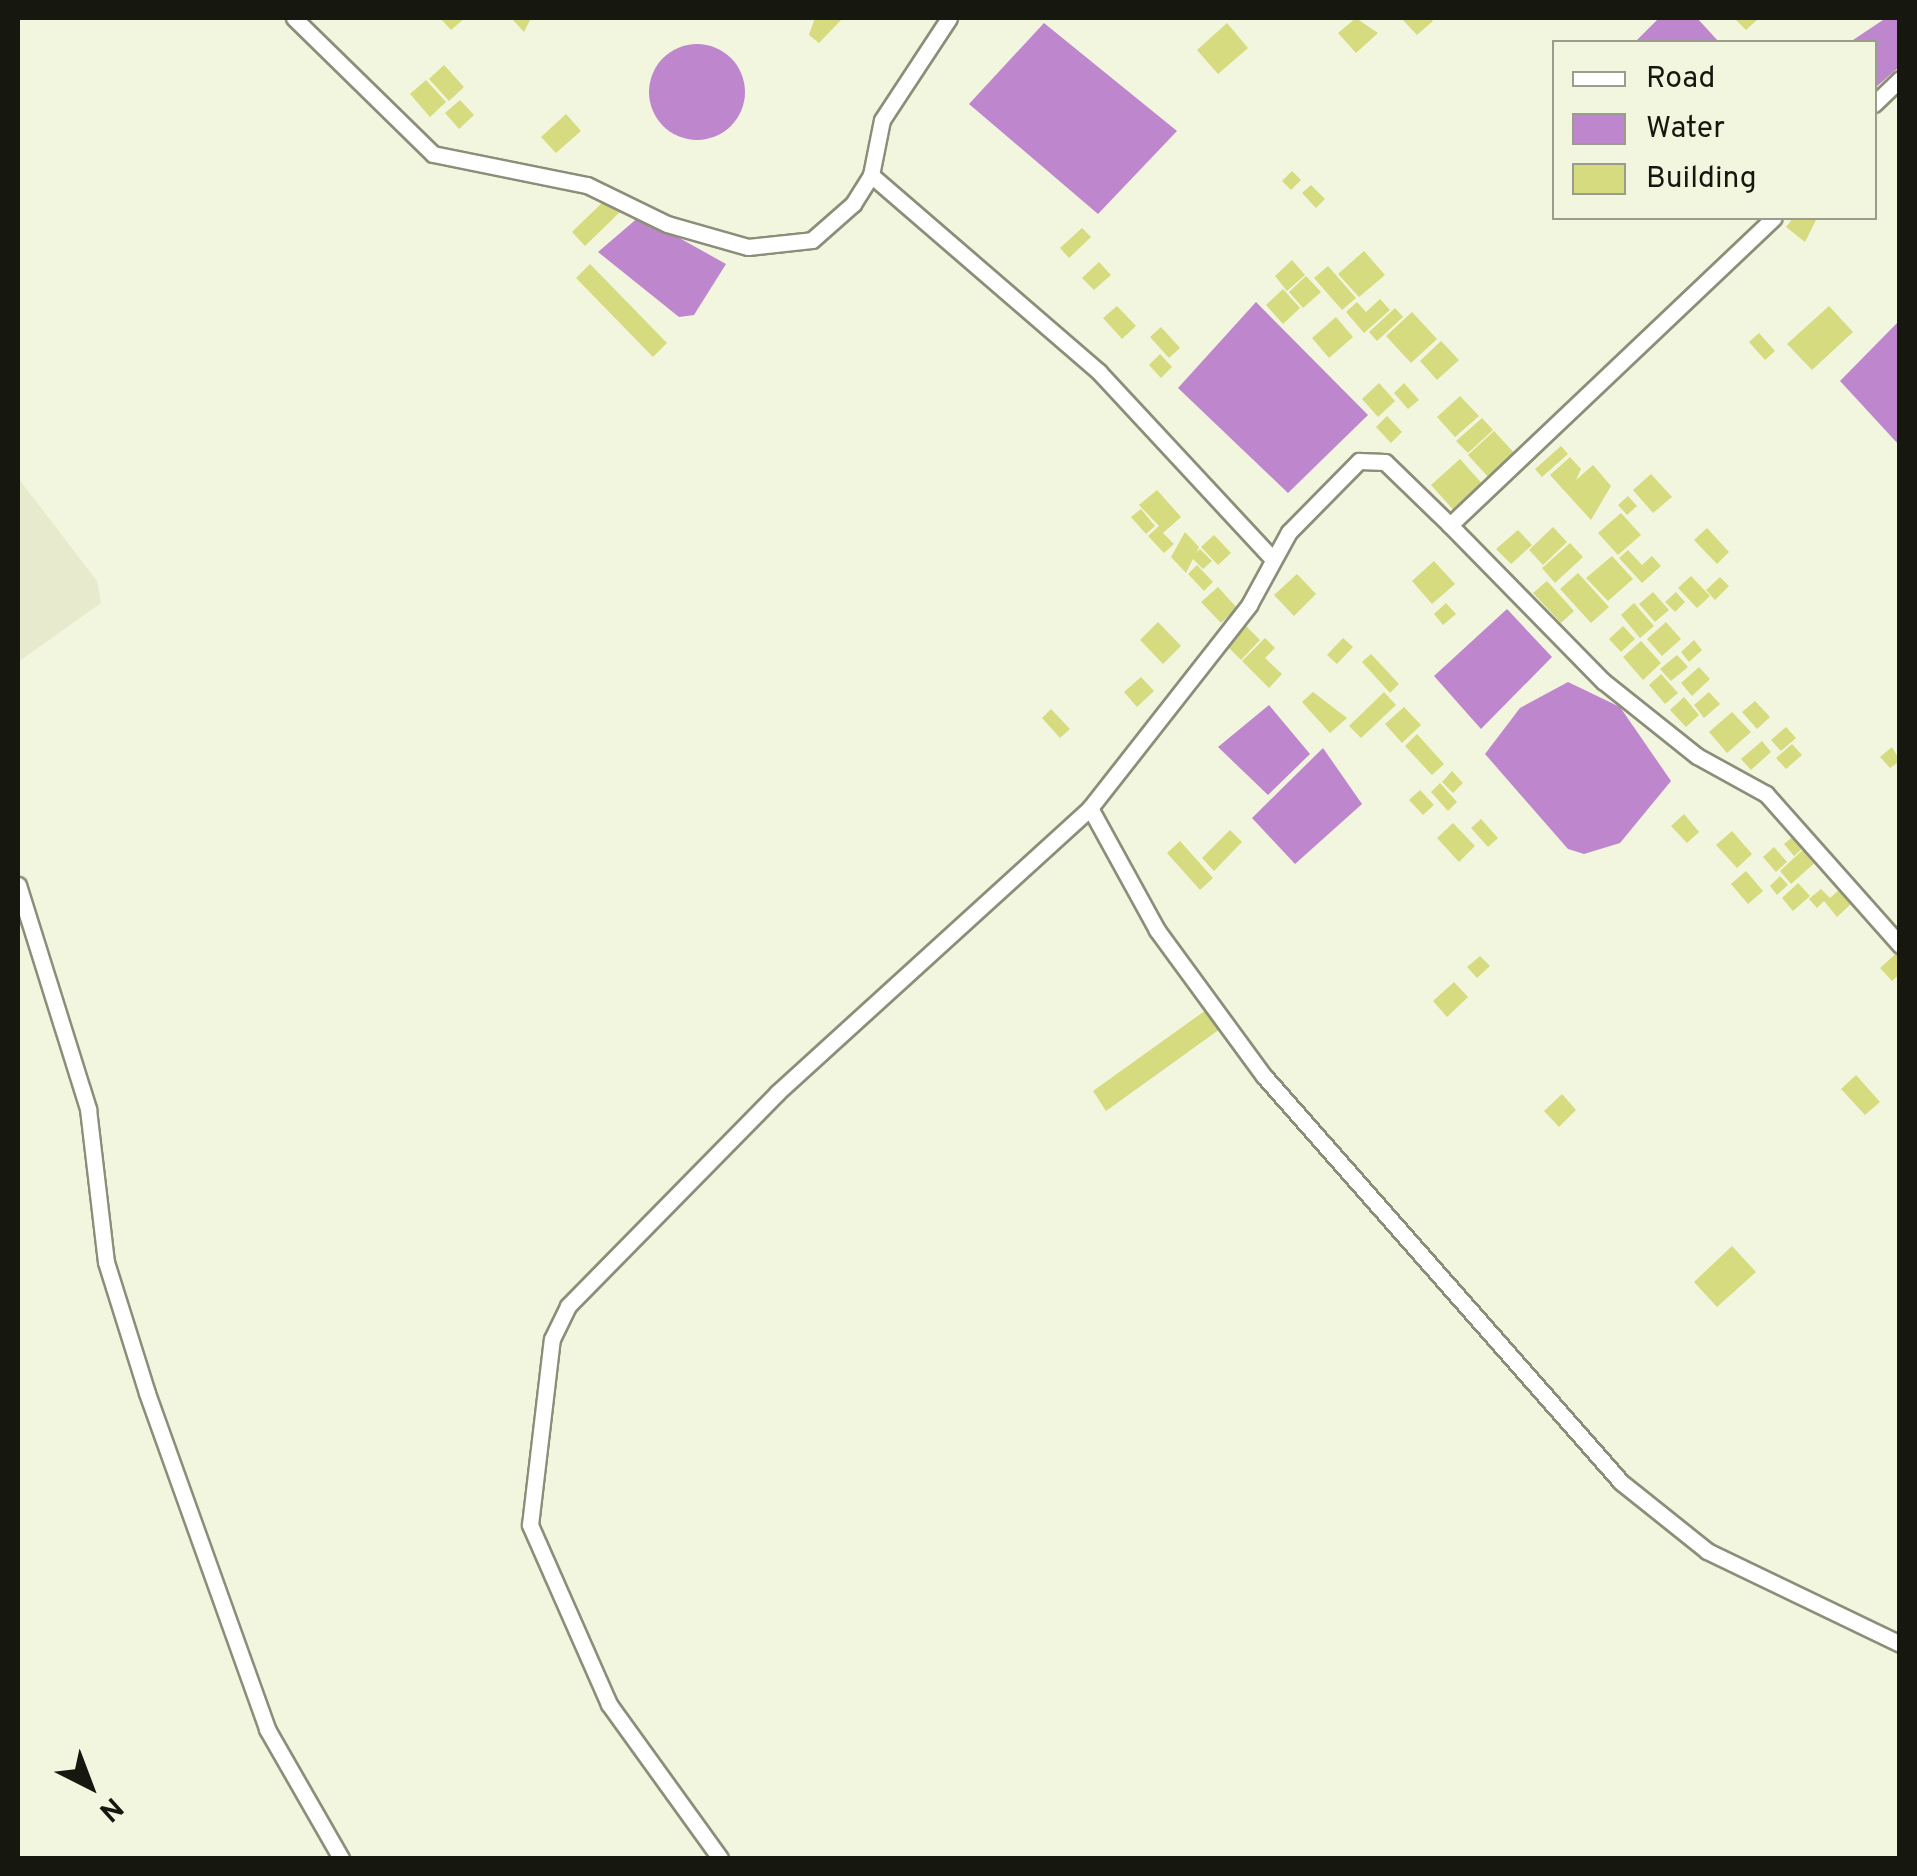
<!DOCTYPE html>
<html>
<head>
<meta charset="utf-8">
<style>
  body { margin:0 }
  #map { position:relative; width:1917px; height:1876px; overflow:hidden; background:#f3f6df; font-family:Overpass,sans-serif }
  div>[style] { position:absolute }
  .built>* { inset:0; background:#e7eacc }
  .water>* { inset:0; background:#be86cd }
  .round { border-radius:50% }
  .building>* { inset:0; background:#d5db7e }
  .roads { filter:drop-shadow(2px 0 #8c8e79) drop-shadow(-2px 0 #8c8e79) drop-shadow(0 2px #8c8e79) drop-shadow(0 -2px #8c8e79) }
  .street>* { height:15px; margin:-7.5px; padding:0 7.5px; transform-origin:7.5px; border-radius:7.5px; background:#fff }
  span { translate:-50% -50%; white-space:nowrap; text-align:center; line-height:1.15; -webkit-text-stroke:10px #f3f6df; paint-order:stroke }
  .frame { position:absolute; inset:0; border:20px solid #16170f; pointer-events:none }
  .legend { position:absolute; left:1552px; top:40px; width:325px; height:180px; box-sizing:border-box; background:#f3f6df; border:2px solid #9b9d8c; margin:0; padding:12px 18px; list-style:none; font-size:30px; color:#16170f }
  .legend li { display:flex; align-items:center; gap:20px; height:50px }
  .legend b { width:50px; border:2px solid #9b9d8c }
  .north { position:absolute; left:40px; top:1736px; width:100px; height:100px; -webkit-text-stroke:8px #f3f6df; paint-order:stroke; rotate:138deg; font-size:28px; font-weight:700; line-height:40px; text-align:center; color:#16170f }
  .north::after { content:''; display:block; margin:auto; width:35px; height:45px; background:#16170f; clip-path:polygon(50% 0,100% 100%,50% 72%,0 100%) }
</style>
</head>
<body>
<div id="map">
  <div class="built">
    <i style="clip-path:polygon(18px 478px,97px 581px,101px 603px,18px 662px)"></i>
  </div>
  <div class="water">
    <i style="clip-path:polygon(1659px 18px,1697px 18px,1719px 42px,1635px 42px)"></i>
    <i style="clip-path:polygon(1886px 18px,1899px 18px,1899px 67px,1875px 88px,1874px 42px,1850px 42px)"></i>
    <i style="clip-path:polygon(1044px 23px,1177px 131px,1098px 214px,969px 104px)"></i>
    <i class="round" style="left:649px;top:44px;width:96px;height:96px"></i>
    <i style="clip-path:polygon(640px 216px,726px 264px,694px 315px,679px 317px,598px 252px)"></i>
    <i style="clip-path:polygon(1256px 302px,1368px 415px,1288px 493px,1178px 388px)"></i>
    <i style="clip-path:polygon(1899px 321px,1899px 445px,1840px 381px)"></i>
    <i style="clip-path:polygon(1507px 609px,1552px 657px,1481px 729px,1434px 676px)"></i>
    <i style="clip-path:polygon(1568px 682px,1620px 707px,1671px 781px,1620px 843px,1584px 854px,1568px 849px,1485px 754px,1520px 708px)"></i>
    <i style="clip-path:polygon(1269px 705px,1310px 754px,1268px 795px,1218px 747px)"></i>
    <i style="clip-path:polygon(1323px 748px,1362px 804px,1295px 864px,1252px 818px)"></i>
  </div>
  <div class="building">
    <i style="clip-path:polygon(440px 18px,465px 18px,451px 30px)"></i>
    <i style="clip-path:polygon(531px 18px,524px 32px,513px 20px,516px 18px)"></i>
    <i style="clip-path:polygon(815px 18px,843px 18px,819px 43px,809px 35px)"></i>
    <i style="clip-path:polygon(1356px 18px,1378px 33px,1356px 53px,1338px 33px)"></i>
    <i style="clip-path:polygon(1401px 18px,1430px 18px,1433px 21px,1417px 35px)"></i>
    <i style="clip-path:polygon(1734px 18px,1759px 18px,1746px 30px)"></i>
    <i style="clip-path:polygon(1227px 23px,1248px 48px,1218px 74px,1197px 50px)"></i>
    <i style="clip-path:polygon(444px 65px,464px 87px,449px 101px,429px 79px)"></i>
    <i style="clip-path:polygon(426px 80px,446px 102px,430px 117px,410px 94px)"></i>
    <i style="clip-path:polygon(460px 100px,474px 115px,459px 129px,445px 113px)"></i>
    <i style="clip-path:polygon(566px 114px,581px 131px,556px 153px,541px 137px)"></i>
    <i style="clip-path:polygon(1292px 171px,1301px 180px,1291px 190px,1282px 181px)"></i>
    <i style="clip-path:polygon(1311px 185px,1325px 199px,1316px 208px,1302px 193px)"></i>
    <i style="clip-path:polygon(608px 197px,621px 211px,585px 246px,572px 232px)"></i>
    <i style="clip-path:polygon(1793px 218px,1817px 218px,1805px 242px,1786px 227px)"></i>
    <i style="clip-path:polygon(1082px 228px,1091px 237px,1069px 258px,1060px 248px)"></i>
    <i style="clip-path:polygon(1364px 251px,1385px 275px,1359px 297px,1338px 274px)"></i>
    <i style="clip-path:polygon(1292px 260px,1305px 275px,1287px 291px,1275px 276px)"></i>
    <i style="clip-path:polygon(1099px 262px,1111px 275px,1094px 290px,1082px 278px)"></i>
    <i style="clip-path:polygon(590px 264px,667px 343px,653px 357px,576px 278px)"></i>
    <i style="clip-path:polygon(1328px 266px,1356px 298px,1342px 310px,1314px 278px)"></i>
    <i style="clip-path:polygon(1306px 276px,1321px 292px,1303px 308px,1289px 292px)"></i>
    <i style="clip-path:polygon(1283px 289px,1300px 308px,1283px 324px,1266px 305px)"></i>
    <i style="clip-path:polygon(1380px 299px,1390px 310px,1364px 333px,1346px 312px,1357px 302px,1366px 312px)"></i>
    <i style="clip-path:polygon(1117px 306px,1136px 326px,1122px 339px,1103px 318px)"></i>
    <i style="clip-path:polygon(1829px 306px,1853px 332px,1812px 370px,1787px 344px)"></i>
    <i style="clip-path:polygon(1395px 308px,1403px 317px,1377px 341px,1369px 332px)"></i>
    <i style="clip-path:polygon(1412px 312px,1437px 339px,1411px 363px,1386px 336px)"></i>
    <i style="clip-path:polygon(1336px 317px,1353px 337px,1329px 358px,1312px 338px)"></i>
    <i style="clip-path:polygon(1161px 327px,1180px 348px,1169px 358px,1150px 337px)"></i>
    <i style="clip-path:polygon(1759px 333px,1775px 351px,1765px 360px,1749px 342px)"></i>
    <i style="clip-path:polygon(1441px 341px,1459px 360px,1437px 380px,1420px 361px)"></i>
    <i style="clip-path:polygon(1160px 354px,1172px 367px,1161px 378px,1149px 365px)"></i>
    <i style="clip-path:polygon(1379px 383px,1395px 401px,1378px 417px,1362px 399px)"></i>
    <i style="clip-path:polygon(1404px 383px,1419px 400px,1408px 409px,1394px 393px)"></i>
    <i style="clip-path:polygon(1460px 396px,1479px 416px,1455px 437px,1437px 417px)"></i>
    <i style="clip-path:polygon(1387px 416px,1402px 432px,1391px 443px,1376px 427px)"></i>
    <i style="clip-path:polygon(1482px 418px,1493px 430px,1468px 453px,1456px 441px)"></i>
    <i style="clip-path:polygon(1494px 431px,1517px 456px,1491px 480px,1468px 455px)"></i>
    <i style="clip-path:polygon(1561px 446px,1568px 454px,1542px 477px,1535px 469px)"></i>
    <i style="clip-path:polygon(1570px 457px,1581px 469px,1576px 480px,1593px 465px,1611px 486px,1591px 520px,1550px 475px)"></i>
    <i style="clip-path:polygon(1460px 459px,1485px 487px,1457px 514px,1431px 485px)"></i>
    <i style="clip-path:polygon(1651px 474px,1672px 497px,1653px 513px,1633px 490px)"></i>
    <i style="clip-path:polygon(1157px 490px,1181px 517px,1163px 533px,1174px 544px,1164px 553px,1148px 536px,1159px 526px,1139px 505px)"></i>
    <i style="clip-path:polygon(1628px 496px,1637px 506px,1627px 515px,1618px 505px)"></i>
    <i style="clip-path:polygon(1141px 509px,1155px 526px,1146px 534px,1131px 517px)"></i>
    <i style="clip-path:polygon(1621px 513px,1641px 535px,1618px 555px,1598px 533px)"></i>
    <i style="clip-path:polygon(1553px 527px,1567px 542px,1543px 565px,1529px 550px)"></i>
    <i style="clip-path:polygon(1707px 528px,1729px 552px,1717px 564px,1694px 540px)"></i>
    <i style="clip-path:polygon(1518px 530px,1532px 545px,1511px 564px,1496px 549px)"></i>
    <i style="clip-path:polygon(1185px 532px,1199px 547px,1186px 573px,1171px 557px)"></i>
    <i style="clip-path:polygon(1214px 535px,1231px 553px,1218px 565px,1201px 547px)"></i>
    <i style="clip-path:polygon(1570px 543px,1583px 557px,1555px 583px,1542px 568px)"></i>
    <i style="clip-path:polygon(1200px 549px,1212px 561px,1203px 569px,1191px 557px)"></i>
    <i style="clip-path:polygon(1628px 550px,1642px 565px,1652px 556px,1661px 566px,1642px 583px,1619px 558px)"></i>
    <i style="clip-path:polygon(1612px 556px,1633px 579px,1608px 601px,1586px 578px)"></i>
    <i style="clip-path:polygon(1434px 561px,1455px 584px,1432px 604px,1412px 581px)"></i>
    <i style="clip-path:polygon(1197px 565px,1213px 582px,1204px 591px,1188px 574px)"></i>
    <i style="clip-path:polygon(1578px 573px,1609px 607px,1591px 623px,1560px 589px)"></i>
    <i style="clip-path:polygon(1297px 574px,1316px 594px,1294px 616px,1274px 595px)"></i>
    <i style="clip-path:polygon(1691px 576px,1710px 596px,1697px 608px,1678px 588px)"></i>
    <i style="clip-path:polygon(1720px 577px,1729px 586px,1715px 600px,1706px 590px)"></i>
    <i style="clip-path:polygon(1547px 581px,1574px 611px,1561px 623px,1533px 593px)"></i>
    <i style="clip-path:polygon(1218px 587px,1237px 608px,1221px 623px,1201px 602px)"></i>
    <i style="clip-path:polygon(1653px 592px,1669px 610px,1655px 622px,1639px 604px)"></i>
    <i style="clip-path:polygon(1676px 592px,1685px 602px,1675px 612px,1665px 602px)"></i>
    <i style="clip-path:polygon(1446px 603px,1456px 614px,1443px 625px,1434px 614px)"></i>
    <i style="clip-path:polygon(1634px 603px,1654px 626px,1640px 638px,1621px 615px)"></i>
    <i style="clip-path:polygon(1158px 622px,1181px 646px,1163px 664px,1140px 640px)"></i>
    <i style="clip-path:polygon(1666px 622px,1681px 639px,1662px 656px,1647px 639px)"></i>
    <i style="clip-path:polygon(1246px 626px,1260px 640px,1241px 660px,1226px 645px)"></i>
    <i style="clip-path:polygon(1623px 626px,1635px 639px,1621px 652px,1609px 639px)"></i>
    <i style="clip-path:polygon(1265px 638px,1275px 648px,1265px 658px,1282px 674px,1269px 688px,1242px 661px)"></i>
    <i style="clip-path:polygon(1343px 638px,1353px 647px,1337px 664px,1327px 655px)"></i>
    <i style="clip-path:polygon(1694px 640px,1702px 650px,1689px 662px,1681px 652px)"></i>
    <i style="clip-path:polygon(1641px 641px,1661px 663px,1643px 680px,1623px 657px)"></i>
    <i style="clip-path:polygon(1371px 654px,1399px 684px,1390px 693px,1362px 662px)"></i>
    <i style="clip-path:polygon(1677px 655px,1688px 667px,1671px 681px,1660px 669px)"></i>
    <i style="clip-path:polygon(1699px 667px,1710px 679px,1692px 696px,1681px 683px)"></i>
    <i style="clip-path:polygon(1661px 674px,1678px 693px,1665px 704px,1649px 685px)"></i>
    <i style="clip-path:polygon(1141px 677px,1154px 691px,1137px 707px,1124px 692px)"></i>
    <i style="clip-path:polygon(1313px 692px,1347px 718px,1330px 733px,1302px 702px)"></i>
    <i style="clip-path:polygon(1384px 692px,1396px 705px,1361px 738px,1349px 726px)"></i>
    <i style="clip-path:polygon(1709px 692px,1720px 704px,1704px 718px,1694px 705px)"></i>
    <i style="clip-path:polygon(1684px 697px,1699px 715px,1686px 727px,1670px 710px)"></i>
    <i style="clip-path:polygon(1755px 701px,1770px 717px,1757px 729px,1742px 712px)"></i>
    <i style="clip-path:polygon(1404px 707px,1421px 725px,1402px 743px,1385px 724px)"></i>
    <i style="clip-path:polygon(1051px 709px,1070px 729px,1060px 738px,1042px 718px)"></i>
    <i style="clip-path:polygon(1732px 712px,1751px 732px,1727px 753px,1709px 732px)"></i>
    <i style="clip-path:polygon(1786px 727px,1796px 738px,1781px 751px,1771px 740px)"></i>
    <i style="clip-path:polygon(1417px 734px,1444px 764px,1432px 775px,1405px 746px)"></i>
    <i style="clip-path:polygon(1762px 741px,1771px 752px,1751px 770px,1741px 759px)"></i>
    <i style="clip-path:polygon(1792px 744px,1802px 755px,1786px 769px,1776px 758px)"></i>
    <i style="clip-path:polygon(1892px 747px,1900px 761px,1890px 768px,1880px 757px)"></i>
    <i style="clip-path:polygon(1452px 771px,1463px 783px,1453px 793px,1442px 782px)"></i>
    <i style="clip-path:polygon(1440px 783px,1457px 802px,1448px 811px,1431px 792px)"></i>
    <i style="clip-path:polygon(1420px 790px,1434px 805px,1423px 815px,1409px 800px)"></i>
    <i style="clip-path:polygon(1684px 814px,1699px 832px,1687px 843px,1671px 826px)"></i>
    <i style="clip-path:polygon(1481px 819px,1498px 838px,1488px 847px,1471px 828px)"></i>
    <i style="clip-path:polygon(1453px 823px,1475px 846px,1459px 862px,1437px 838px)"></i>
    <i style="clip-path:polygon(1230px 830px,1242px 842px,1214px 871px,1202px 858px)"></i>
    <i style="clip-path:polygon(1732px 831px,1752px 854px,1737px 868px,1716px 845px)"></i>
    <i style="clip-path:polygon(1796px 834px,1806px 845px,1794px 856px,1784px 844px)"></i>
    <i style="clip-path:polygon(1180px 841px,1213px 878px,1200px 890px,1167px 853px)"></i>
    <i style="clip-path:polygon(1774px 847px,1787px 862px,1776px 872px,1763px 857px)"></i>
    <i style="clip-path:polygon(1806px 847px,1818px 860px,1791px 884px,1780px 871px)"></i>
    <i style="clip-path:polygon(1746px 871px,1763px 891px,1748px 904px,1731px 884px)"></i>
    <i style="clip-path:polygon(1780px 876px,1788px 885px,1777px 895px,1770px 886px)"></i>
    <i style="clip-path:polygon(1798px 883px,1810px 896px,1793px 911px,1782px 898px)"></i>
    <i style="clip-path:polygon(1821px 889px,1830px 898px,1840px 889px,1852px 903px,1837px 917px,1824px 901px,1817px 908px,1809px 899px)"></i>
    <i style="clip-path:polygon(1900px 950px,1900px 974px,1892px 981px,1880px 968px)"></i>
    <i style="clip-path:polygon(1480px 956px,1490px 966px,1477px 978px,1467px 967px)"></i>
    <i style="clip-path:polygon(1454px 982px,1468px 997px,1447px 1017px,1433px 1001px)"></i>
    <i style="clip-path:polygon(1206px 1010px,1220px 1029px,1106px 1111px,1093px 1091px)"></i>
    <i style="clip-path:polygon(1856px 1075px,1880px 1102px,1865px 1115px,1841px 1089px)"></i>
    <i style="clip-path:polygon(1562px 1094px,1576px 1110px,1559px 1127px,1544px 1111px)"></i>
    <i style="clip-path:polygon(1732px 1246px,1756px 1272px,1717px 1307px,1694px 1282px)"></i>
  </div>
  <div class="roads">
    <div class="street">
      <i style="left:294px;top:18px;width:194px;rotate:44.4deg"></i>
      <i style="left:433px;top:154px;width:157px;rotate:11.4deg"></i>
      <i style="left:587px;top:185px;width:89px;rotate:26deg"></i>
      <i style="left:667px;top:224px;width:84px;rotate:15.9deg"></i>
      <i style="left:748px;top:247px;width:64px;rotate:-6.2deg"></i>
      <i style="left:812px;top:240px;width:55px;rotate:-41.3deg"></i>
      <i style="left:853px;top:204px;width:34px;rotate:-58deg"></i>
      <i style="left:871px;top:175px;width:56px;rotate:-78.7deg"></i>
      <i style="left:882px;top:120px;width:122px;rotate:-56.7deg"></i>
      <i style="left:1874px;top:104px;width:36px;rotate:-44deg"></i>
      <i style="left:871px;top:175px;width:301px;rotate:40.8deg"></i>
      <i style="left:1099px;top:372px;width:254px;rotate:47.1deg"></i>
      <i style="left:1450px;top:525px;width:219px;rotate:45.6deg"></i>
      <i style="left:1603px;top:681px;width:120px;rotate:38.6deg"></i>
      <i style="left:1697px;top:756px;width:79px;rotate:28.8deg"></i>
      <i style="left:1766px;top:794px;width:202px;rotate:48.4deg"></i>
      <i style="left:1090px;top:808px;width:139px;rotate:61.2deg"></i>
      <i style="left:1157px;top:930px;width:181px;rotate:53.8deg"></i>
      <i style="left:1264px;top:1076px;width:541px;rotate:48.67deg"></i>
      <i style="left:1621px;top:1482px;width:110px;rotate:38.7deg"></i>
      <i style="left:1707px;top:1551px;width:214px;rotate:25.7deg"></i>
      <i style="left:18px;top:885px;width:235px;rotate:72.6deg"></i>
      <i style="left:88px;top:1109px;width:154px;rotate:83.3deg"></i>
      <i style="left:106px;top:1262px;width:137px;rotate:72.6deg"></i>
      <i style="left:147px;top:1393px;width:357px;rotate:70.3deg"></i>
      <i style="left:267px;top:1729px;width:149px;rotate:60.2deg"></i>
      <i style="left:720px;top:1858px;width:190px;rotate:-125.8deg"></i>
      <i style="left:609px;top:1704px;width:196px;rotate:-113.8deg"></i>
      <i style="left:530px;top:1525px;width:187px;rotate:-83.3deg"></i>
      <i style="left:552px;top:1339px;width:37px;rotate:-64deg"></i>
      <i style="left:568px;top:1306px;width:298px;rotate:-45.5deg"></i>
      <i style="left:777px;top:1093px;width:423px;rotate:-42.3deg"></i>
      <i style="left:1090px;top:808px;width:258px;rotate:-51.9deg"></i>
      <i style="left:1249px;top:605px;width:83px;rotate:-61.3deg"></i>
      <i style="left:1289px;top:532px;width:100px;rotate:-45.4deg"></i>
      <i style="left:1359px;top:461px;width:26px;rotate:2deg"></i>
      <i style="left:1385px;top:462px;width:91px;rotate:44.1deg"></i>
      <i style="left:1450px;top:525px;width:446px;rotate:-43.5deg"></i>
    </div>
  </div>
  <div class="frame"></div>
  <ul class="legend">
  <li><b style="height:12px;background:#fff"></b>Road</li>
  <li><b style="height:28px;background:#be86cd"></b>Water</li>
  <li><b style="height:28px;background:#d5db7e"></b>Building</li>
  </ul>
  <div class="north">N</div>
</div>
</body>
</html>
